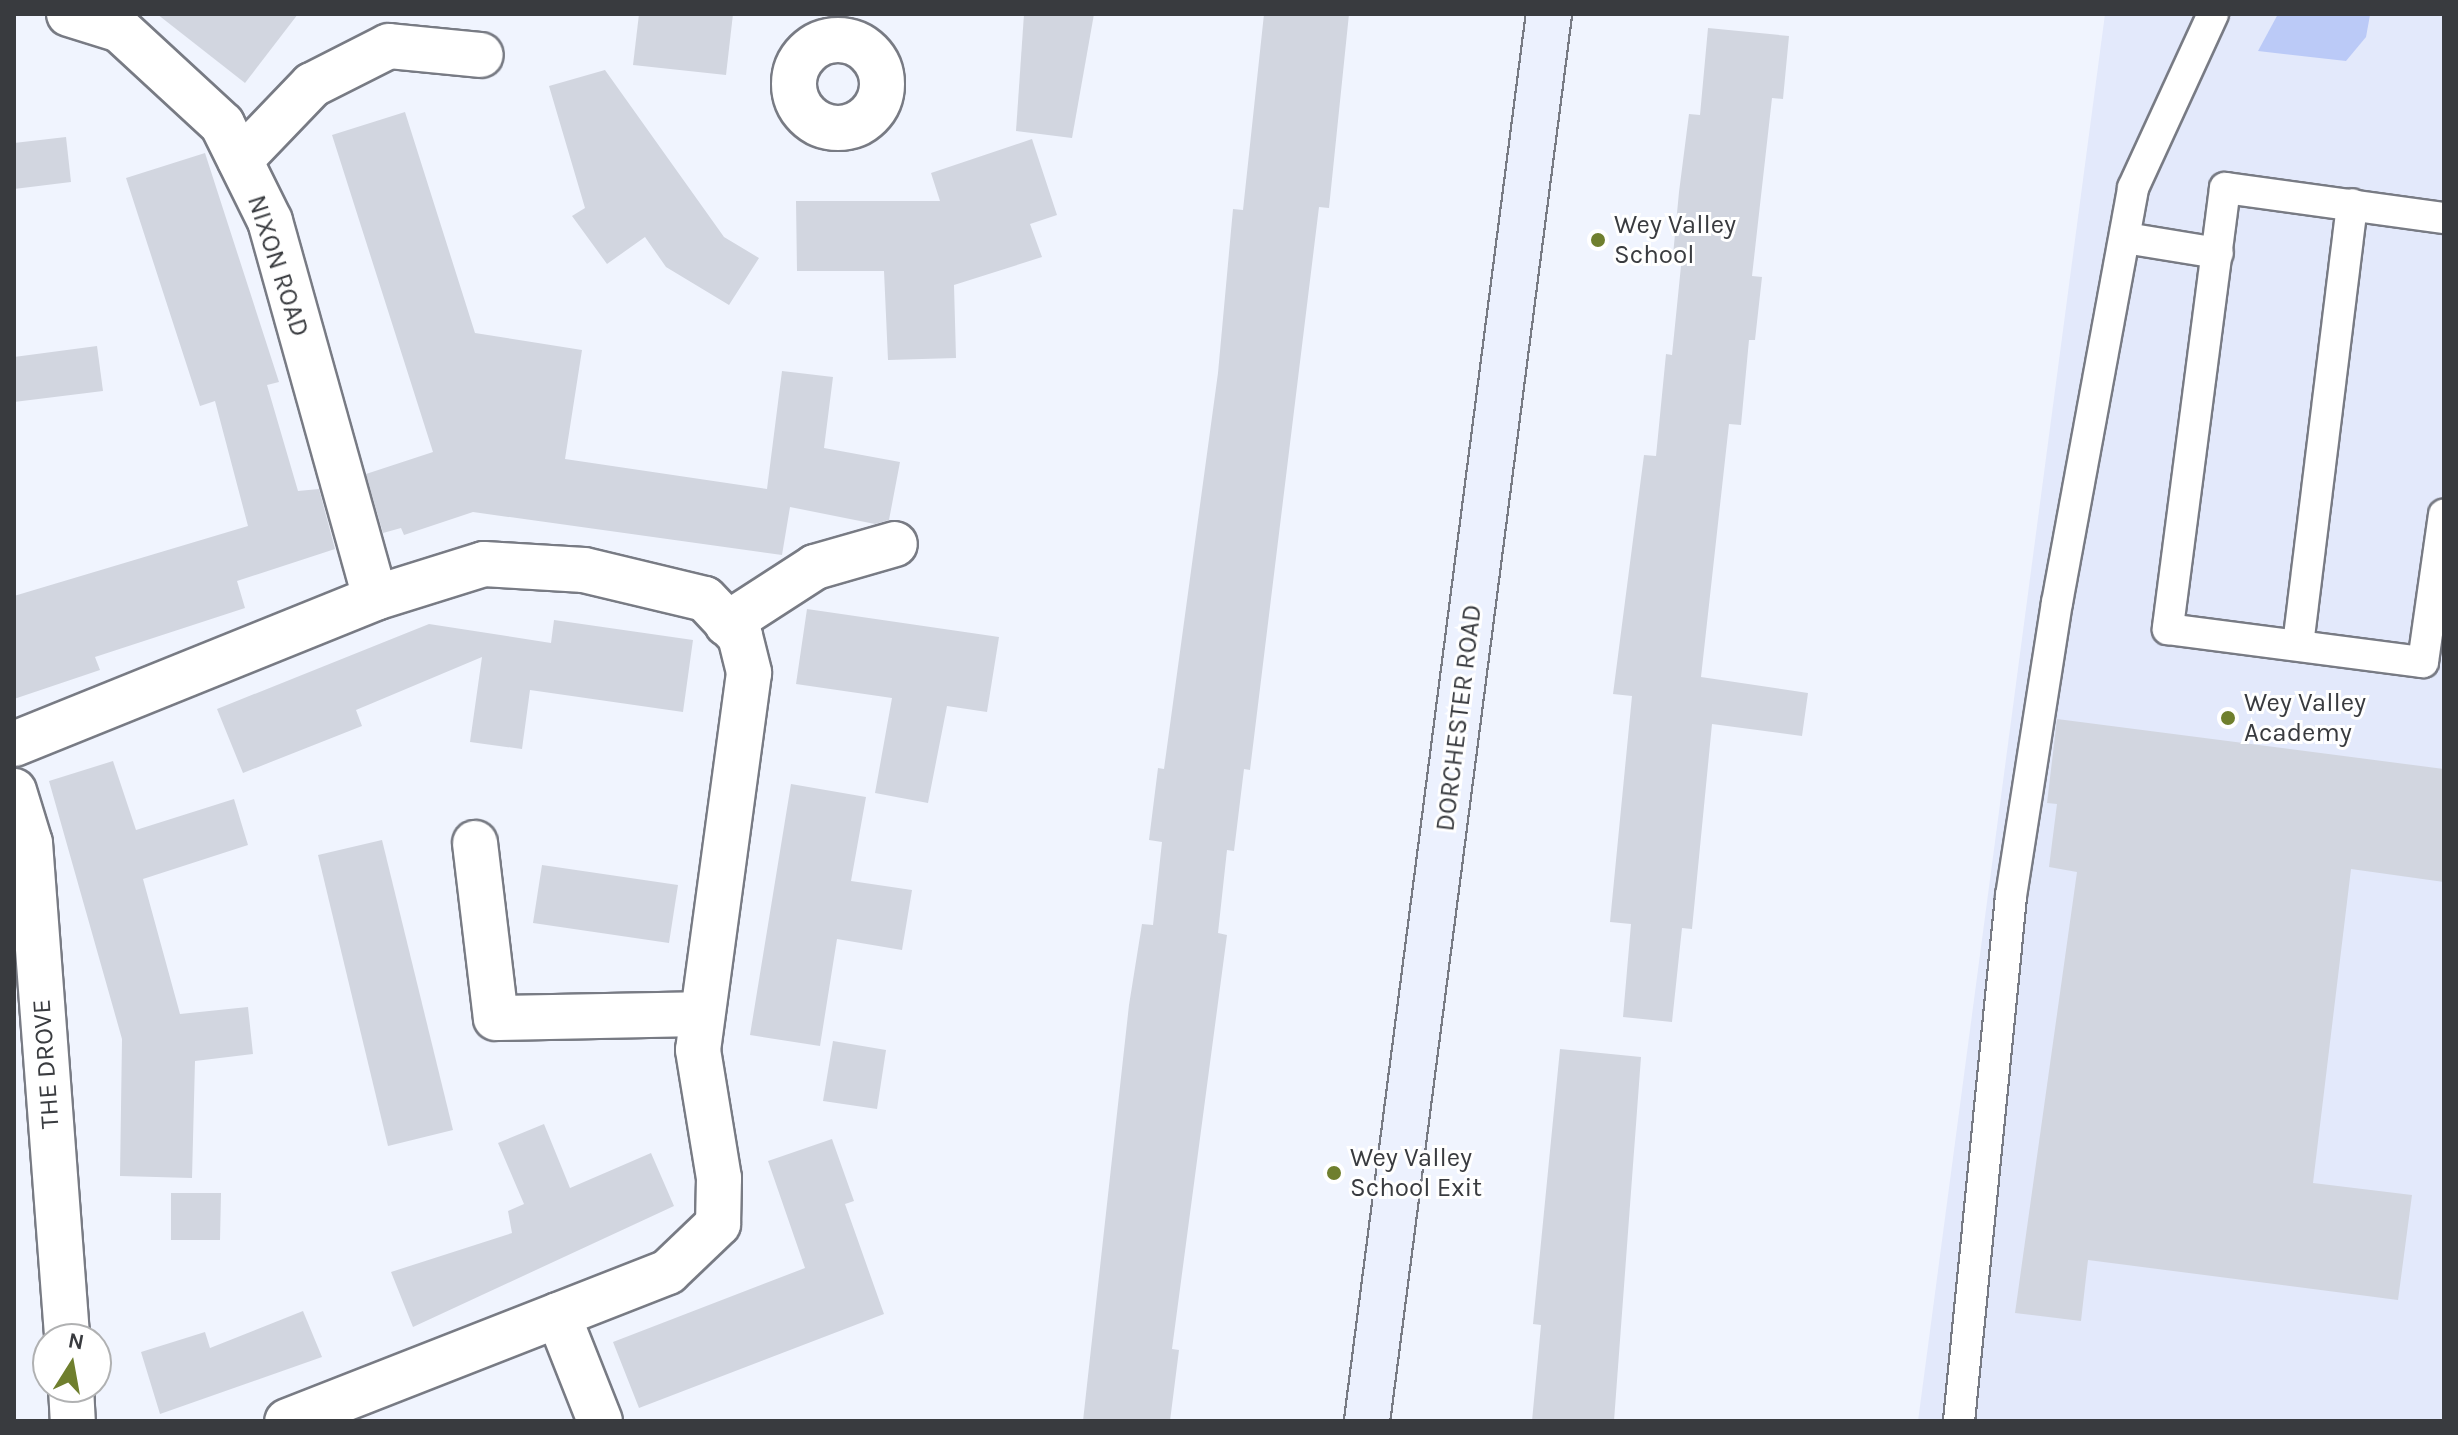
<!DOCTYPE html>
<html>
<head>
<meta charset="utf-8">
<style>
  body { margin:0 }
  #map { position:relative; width:2458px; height:1435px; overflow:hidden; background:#f0f4fe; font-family:Karla,sans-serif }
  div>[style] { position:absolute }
  .built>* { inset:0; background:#e3e9fb }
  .green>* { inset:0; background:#bbcaf7 }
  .building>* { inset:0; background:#d2d6e0 }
  .roads { filter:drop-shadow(2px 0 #787b84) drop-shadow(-2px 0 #787b84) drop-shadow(0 2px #787b84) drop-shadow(0 -2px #787b84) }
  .service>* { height:30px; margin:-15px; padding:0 15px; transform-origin:15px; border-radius:15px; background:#fff }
  .minor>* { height:44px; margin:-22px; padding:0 22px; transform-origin:22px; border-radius:22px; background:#fff }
  .minor>.ring { margin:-22px; padding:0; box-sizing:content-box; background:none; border:44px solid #fff; border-radius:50% }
  .secondary>* { height:44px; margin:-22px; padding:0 22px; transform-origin:22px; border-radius:22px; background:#ecf1fe }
  .dots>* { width:22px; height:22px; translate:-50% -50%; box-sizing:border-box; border:4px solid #fff; border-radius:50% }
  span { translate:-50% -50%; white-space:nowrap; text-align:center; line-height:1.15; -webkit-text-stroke:6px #fff; paint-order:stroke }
  .poi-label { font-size:26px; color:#393b3f }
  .left { translate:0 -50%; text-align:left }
  .street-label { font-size:26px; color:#393b3f }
  .frame { position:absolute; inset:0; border:16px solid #393b3f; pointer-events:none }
  .north { position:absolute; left:32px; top:1323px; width:80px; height:80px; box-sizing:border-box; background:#fff; border:2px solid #b0b1b2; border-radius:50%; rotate:11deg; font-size:22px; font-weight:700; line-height:32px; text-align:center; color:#393b3f }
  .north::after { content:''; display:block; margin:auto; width:28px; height:36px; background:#6f7f2e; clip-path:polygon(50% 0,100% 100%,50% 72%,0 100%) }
</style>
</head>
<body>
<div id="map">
  <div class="built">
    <i style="clip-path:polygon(2105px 14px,2444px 14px,2444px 1421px,1918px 1421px)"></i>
  </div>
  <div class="green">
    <i style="clip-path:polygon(2278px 14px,2370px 14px,2370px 15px,2366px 37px,2346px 61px,2258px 51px)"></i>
  </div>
  <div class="building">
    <i style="clip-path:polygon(157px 14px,298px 14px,245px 83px)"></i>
    <i style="clip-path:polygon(639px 14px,733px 14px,726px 75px,633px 65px)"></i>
    <i style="clip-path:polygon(1024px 14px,1094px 14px,1072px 138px,1016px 131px)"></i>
    <i style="clip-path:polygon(1264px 14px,1349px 14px,1329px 208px,1319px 207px,1250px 770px,1244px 769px,1234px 851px,1227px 850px,1218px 933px,1227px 935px,1172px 1349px,1179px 1350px,1170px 1421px,1083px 1421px,1129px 1005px,1142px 924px,1153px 925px,1162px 842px,1149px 840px,1158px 768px,1164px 769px,1218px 373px,1233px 209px,1243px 210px)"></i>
    <i style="clip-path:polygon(1708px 28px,1789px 36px,1783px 99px,1772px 98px,1752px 276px,1762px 277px,1755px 340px,1749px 340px,1741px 425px,1729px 424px,1701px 677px,1808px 693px,1802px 736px,1712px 724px,1692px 929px,1682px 928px,1672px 1022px,1623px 1017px,1631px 924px,1610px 922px,1632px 696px,1613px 694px,1644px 455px,1656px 456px,1666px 354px,1672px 355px,1682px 256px,1673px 255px,1679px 192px,1689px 114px,1700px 115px)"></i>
    <i style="clip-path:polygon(605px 70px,724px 237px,759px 258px,729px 305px,666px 267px,645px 237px,607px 264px,572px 216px,585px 208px,549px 86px)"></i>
    <i style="clip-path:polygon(405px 112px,475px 333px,582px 350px,565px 459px,767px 489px,782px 371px,833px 377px,824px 448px,900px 462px,889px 520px,875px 524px,790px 507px,782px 555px,473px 512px,404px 535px,401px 528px,383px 533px,366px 474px,433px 452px,332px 135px)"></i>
    <i style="clip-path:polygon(66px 137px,71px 182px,14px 189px,14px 143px)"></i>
    <i style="clip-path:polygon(1032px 139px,1057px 215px,1030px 224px,1042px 257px,954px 285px,956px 358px,888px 360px,884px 271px,797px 271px,796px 201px,940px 201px,931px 173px)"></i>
    <i style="clip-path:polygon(205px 153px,279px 382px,267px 385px,298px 491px,319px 489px,335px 549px,237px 581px,245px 608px,95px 657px,100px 670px,14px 699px,14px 596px,248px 526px,215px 401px,200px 406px,126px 178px)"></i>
    <i style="clip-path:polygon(97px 346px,103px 391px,14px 402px,14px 357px)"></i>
    <i style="clip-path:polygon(807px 609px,999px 637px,987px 712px,947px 706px,928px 803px,875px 793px,892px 698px,796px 684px)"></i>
    <i style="clip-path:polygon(554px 620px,693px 640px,683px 712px,530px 690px,522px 749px,470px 742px,482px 657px,356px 710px,362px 726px,243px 773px,217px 709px,429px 624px,551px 643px)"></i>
    <i style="clip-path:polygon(2057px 719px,2444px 769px,2444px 882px,2351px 869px,2313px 1183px,2412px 1195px,2398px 1300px,2088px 1260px,2081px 1321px,2015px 1313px,2077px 872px,2049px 867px,2057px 804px,2047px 803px)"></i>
    <i style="clip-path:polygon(113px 761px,136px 830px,234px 799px,248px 845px,143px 879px,180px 1014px,248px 1007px,253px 1054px,195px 1061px,192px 1178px,120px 1176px,122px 1039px,49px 781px)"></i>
    <i style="clip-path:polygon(791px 784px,866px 797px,851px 881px,912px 890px,902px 950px,837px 939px,820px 1046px,750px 1035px)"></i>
    <i style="clip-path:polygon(382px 840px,453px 1130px,388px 1146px,318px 855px)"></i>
    <i style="clip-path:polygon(542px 865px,678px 885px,669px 943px,533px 923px)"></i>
    <i style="clip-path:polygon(833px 1041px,886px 1050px,877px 1109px,823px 1101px)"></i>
    <i style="clip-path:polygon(1560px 1049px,1641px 1057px,1614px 1421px,1532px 1421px,1541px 1325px,1533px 1324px)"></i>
    <i style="clip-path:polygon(544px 1124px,570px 1188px,651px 1153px,674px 1206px,413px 1327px,391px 1272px,512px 1233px,508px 1211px,524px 1204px,498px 1143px)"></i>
    <i style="clip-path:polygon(832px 1139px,854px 1201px,845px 1204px,884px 1314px,639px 1408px,613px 1342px,805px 1268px,768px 1161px)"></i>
    <i style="clip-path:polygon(171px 1193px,221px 1193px,220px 1240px,171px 1240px)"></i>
    <i style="clip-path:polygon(303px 1311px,322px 1357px,160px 1414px,141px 1352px,205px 1332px,210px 1348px)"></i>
  </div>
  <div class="roads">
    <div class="service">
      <i style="left:2444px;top:218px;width:221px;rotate:-172.2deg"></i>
      <i style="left:2225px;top:188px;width:445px;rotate:97.4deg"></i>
      <i style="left:2168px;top:629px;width:257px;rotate:7.4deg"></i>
      <i style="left:2423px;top:662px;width:149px;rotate:-81.9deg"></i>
      <i style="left:2126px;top:238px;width:93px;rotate:9.3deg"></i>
      <i style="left:2298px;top:645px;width:444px;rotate:-83deg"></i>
      <i style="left:1959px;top:1421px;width:528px;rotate:-84.34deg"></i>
      <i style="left:2011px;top:896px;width:297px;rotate:-81.1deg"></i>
      <i style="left:2057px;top:603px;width:422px;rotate:-79.6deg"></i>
      <i style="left:2133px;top:188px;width:192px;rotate:-65.3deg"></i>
    </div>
    <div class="minor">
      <i style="left:69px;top:14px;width:53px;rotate:17.4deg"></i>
      <i style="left:120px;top:30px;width:139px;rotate:42.7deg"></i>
      <i style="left:222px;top:124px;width:108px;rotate:63.7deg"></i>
      <i style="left:270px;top:221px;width:391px;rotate:74.4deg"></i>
      <i class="ring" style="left:794px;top:40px;width:44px;height:44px"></i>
      <i style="left:240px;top:160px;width:104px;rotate:-46.2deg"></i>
      <i style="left:312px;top:85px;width:86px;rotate:-26.9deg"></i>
      <i style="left:389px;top:46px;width:92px;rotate:5.6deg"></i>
      <i style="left:727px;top:624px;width:105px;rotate:-32.9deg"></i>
      <i style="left:815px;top:567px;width:83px;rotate:-16deg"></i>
      <i style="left:14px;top:744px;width:389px;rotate:-22deg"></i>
      <i style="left:375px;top:598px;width:114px;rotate:-17.3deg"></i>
      <i style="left:484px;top:564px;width:100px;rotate:3.4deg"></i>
      <i style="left:584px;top:570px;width:124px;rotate:13.5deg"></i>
      <i style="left:705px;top:599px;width:51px;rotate:46.6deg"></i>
      <i style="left:740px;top:636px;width:38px;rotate:76deg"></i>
      <i style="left:749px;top:673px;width:380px;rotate:97.7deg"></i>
      <i style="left:698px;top:1050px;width:130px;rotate:80.7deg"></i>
      <i style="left:719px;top:1178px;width:46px;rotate:91.2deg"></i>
      <i style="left:718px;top:1224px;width:69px;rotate:136.2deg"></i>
      <i style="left:668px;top:1272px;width:409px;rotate:158.6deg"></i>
      <i style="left:14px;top:791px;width:54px;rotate:72.9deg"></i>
      <i style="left:30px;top:843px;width:497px;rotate:85.7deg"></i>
      <i style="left:475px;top:843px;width:176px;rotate:83.2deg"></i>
      <i style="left:496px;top:1018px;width:206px;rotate:-1.1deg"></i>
      <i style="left:558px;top:1315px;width:114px;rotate:68.4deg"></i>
      <i style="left:71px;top:1387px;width:34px;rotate:87deg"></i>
    </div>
    <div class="secondary">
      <i style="left:1367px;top:1421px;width:1419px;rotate:-82.63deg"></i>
    </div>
  </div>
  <div class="dots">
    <i style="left:1598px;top:240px;background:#6f7f2e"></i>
    <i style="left:2228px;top:718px;background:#6f7f2e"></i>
    <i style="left:1334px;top:1173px;background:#6f7f2e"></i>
  </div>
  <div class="poi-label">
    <span class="left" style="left:1614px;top:240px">Wey Valley<br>School</span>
    <span class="left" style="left:2244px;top:718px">Wey Valley<br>Academy</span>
    <span class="left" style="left:1350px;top:1173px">Wey Valley<br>School Exit</span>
  </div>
  <div class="street-label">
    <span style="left:278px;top:266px;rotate:72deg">NIXON ROAD</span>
    <span style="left:1459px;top:718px;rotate:-83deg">DORCHESTER ROAD</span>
    <span style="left:46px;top:1064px;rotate:-94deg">THE DROVE</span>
  </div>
  <div class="frame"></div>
  <div class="north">N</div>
</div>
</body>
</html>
